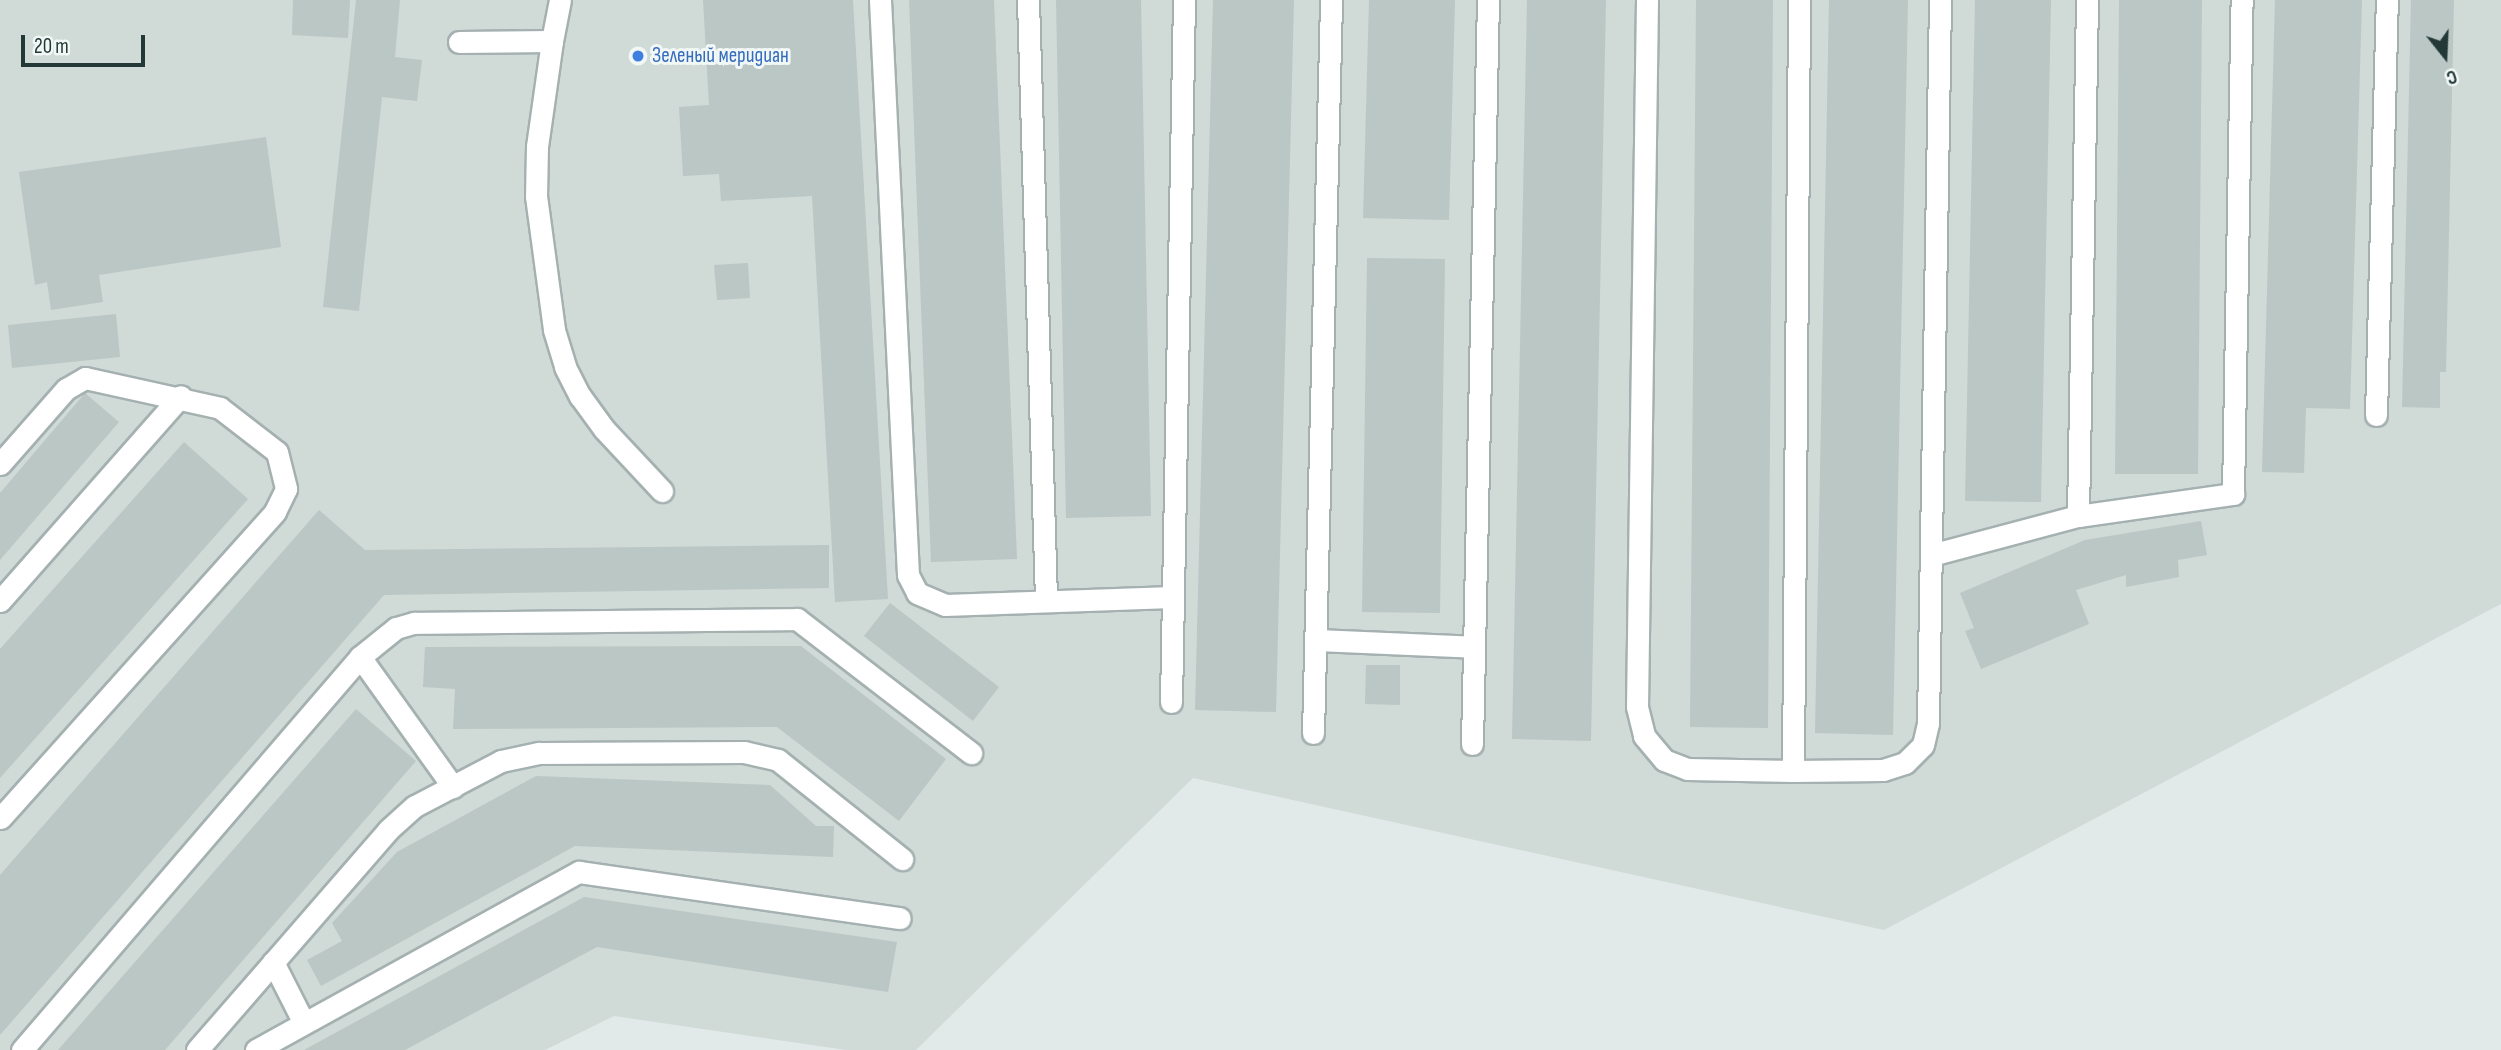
<!DOCTYPE html>
<html>
<head>
<meta charset="utf-8">
<style>
  body { margin:0 }
  #map { position:relative; width:2501px; height:1050px; overflow:hidden; background:#e1eae8; font-family:"Sofia Sans Condensed",sans-serif }
  div>[style] { position:absolute }
  .built>* { inset:0; background:#d0dad7 }
  .building>* { inset:0; background:#bac7c4 }
  .roads { filter:drop-shadow(2px 0 #a4b1b0) drop-shadow(-2px 0 #a4b1b0) drop-shadow(0 2px #a4b1b0) drop-shadow(0 -2px #a4b1b0) }
  .service>* { height:21px; margin:-10.5px; padding:0 10.5px; transform-origin:10.5px; border-radius:10.5px; background:#fff }
  .dots>* { width:19px; height:19px; translate:-50% -50%; box-sizing:border-box; border:4px solid #f1f7f5; border-radius:50% }
  span { translate:-50% -50%; white-space:nowrap; text-align:center; line-height:1.15; -webkit-text-stroke:6px #f1f7f5; paint-order:stroke }
  .shop-label { font-size:21px; color:#366cbe }
  .left { translate:0 -50%; text-align:left }
  .north { position:absolute; left:2410px; top:21px; width:70px; height:70px; -webkit-text-stroke:5px #f1f7f5; paint-order:stroke; rotate:162deg; font-size:19px; font-weight:700; line-height:28px; text-align:center; color:#233938 }
  .north::after { content:''; display:block; margin:auto; width:24px; height:32px; background:#233938; clip-path:polygon(50% 0,100% 100%,50% 72%,0 100%) }
  .scale { position:absolute; left:21px; top:35px; width:124px; height:32px; box-sizing:border-box; border:4px solid #233938; border-top:0; padding-left:9px; font-size:21px; line-height:24px; white-space:nowrap; color:#233938; -webkit-text-stroke:5px #f1f7f5; paint-order:stroke }
</style>
</head>
<body>
<div id="map">
  <div class="built">
    <i style="clip-path:polygon(0 0,2501px 0,2501px 604px,1884px 930px,1193px 778px,916px 1050px,846px 1050px,614px 1016px,545px 1050px,0 1050px)"></i>
  </div>
  <div class="building">
    <i style="clip-path:polygon(293px 0,350px 0,348px 38px,292px 35px)"></i>
    <i style="clip-path:polygon(356px 0,400px 0,395px 57px,422px 60px,417px 101px,382px 97px,359px 311px,323px 307px)"></i>
    <i style="clip-path:polygon(703px 0,853px 0,888px 599px,835px 602px,812px 196px,721px 201px,719px 174px,683px 176px,679px 107px,709px 105px)"></i>
    <i style="clip-path:polygon(909px 0,994px 0,1017px 559px,931px 562px)"></i>
    <i style="clip-path:polygon(1056px 0,1141px 0,1151px 516px,1066px 518px)"></i>
    <i style="clip-path:polygon(1213px 0,1294px 0,1276px 712px,1195px 710px)"></i>
    <i style="clip-path:polygon(1369px 0,1455px 0,1449px 220px,1363px 218px)"></i>
    <i style="clip-path:polygon(1527px 0,1606px 0,1591px 741px,1512px 739px)"></i>
    <i style="clip-path:polygon(1696px 0,1773px 0,1768px 728px,1690px 727px)"></i>
    <i style="clip-path:polygon(1829px 0,1908px 0,1893px 735px,1815px 733px)"></i>
    <i style="clip-path:polygon(1975px 0,2051px 0,2041px 502px,1965px 501px)"></i>
    <i style="clip-path:polygon(2119px 0,2202px 0,2198px 474px,2115px 474px)"></i>
    <i style="clip-path:polygon(2275px 0,2362px 0,2350px 409px,2306px 408px,2304px 473px,2262px 472px)"></i>
    <i style="clip-path:polygon(2411px 0,2454px 0,2446px 372px,2440px 372px,2440px 408px,2402px 407px)"></i>
    <i style="clip-path:polygon(266px 137px,281px 247px,99px 275px,103px 302px,51px 310px,47px 282px,35px 285px,19px 172px)"></i>
    <i style="clip-path:polygon(1367px 258px,1445px 259px,1440px 613px,1362px 612px)"></i>
    <i style="clip-path:polygon(748px 263px,750px 298px,717px 300px,714px 265px)"></i>
    <i style="clip-path:polygon(116px 314px,120px 357px,12px 368px,8px 325px)"></i>
    <i style="clip-path:polygon(85px 393px,119px 422px,0 560px,0 493px)"></i>
    <i style="clip-path:polygon(184px 442px,248px 499px,0 778px,0 649px)"></i>
    <i style="clip-path:polygon(319px 510px,365px 550px,829px 545px,829px 588px,384px 595px,0 1035px,0 875px)"></i>
    <i style="clip-path:polygon(2201px 521px,2207px 555px,2178px 560px,2179px 577px,2126px 587px,2126px 575px,2076px 590px,2089px 624px,1981px 669px,1965px 631px,1974px 628px,1960px 593px,2085px 540px)"></i>
    <i style="clip-path:polygon(890px 603px,999px 687px,973px 721px,864px 636px)"></i>
    <i style="clip-path:polygon(801px 646px,946px 759px,899px 821px,777px 727px,453px 729px,455px 689px,423px 687px,425px 647px)"></i>
    <i style="clip-path:polygon(1366px 665px,1400px 665px,1400px 705px,1365px 704px)"></i>
    <i style="clip-path:polygon(356px 709px,416px 761px,165px 1050px,58px 1050px)"></i>
    <i style="clip-path:polygon(536px 776px,770px 785px,816px 826px,834px 826px,833px 857px,575px 846px,321px 986px,307px 960px,342px 941px,332px 923px,397px 852px)"></i>
    <i style="clip-path:polygon(584px 897px,897px 942px,888px 992px,597px 947px,405px 1050px,304px 1050px)"></i>
  </div>
  <div class="roads">
    <div class="service">
      <i style="left:880px;top:0;width:576px;rotate:87.21deg"></i>
      <i style="left:908px;top:575px;width:20px;rotate:63deg"></i>
      <i style="left:917px;top:593px;width:30px;rotate:23deg"></i>
      <i style="left:945px;top:605px;width:227px;rotate:-2deg"></i>
      <i style="left:1028px;top:0;width:601px;rotate:88.28deg"></i>
      <i style="left:1647px;top:0;width:707px;rotate:90.81deg"></i>
      <i style="left:1637px;top:707px;width:30px;rotate:76deg"></i>
      <i style="left:1644px;top:736px;width:31px;rotate:50deg"></i>
      <i style="left:1664px;top:760px;width:25px;rotate:21deg"></i>
      <i style="left:1687px;top:769px;width:106px;rotate:1.1deg"></i>
      <i style="left:1793px;top:771px;width:90px;rotate:-0.6deg"></i>
      <i style="left:1883px;top:770px;width:23px;rotate:-18deg"></i>
      <i style="left:1905px;top:763px;width:25px;rotate:-45deg"></i>
      <i style="left:1923px;top:745px;width:23px;rotate:-77deg"></i>
      <i style="left:1928px;top:723px;width:723px;rotate:-89.05deg"></i>
      <i style="left:552px;top:41px;width:106px;rotate:98.1deg"></i>
      <i style="left:537px;top:146px;width:50px;rotate:91.1deg"></i>
      <i style="left:536px;top:196px;width:135px;rotate:82.3deg"></i>
      <i style="left:554px;top:330px;width:39px;rotate:73deg"></i>
      <i style="left:565px;top:367px;width:33px;rotate:63deg"></i>
      <i style="left:580px;top:396px;width:41px;rotate:54deg"></i>
      <i style="left:604px;top:429px;width:85px;rotate:46.9deg"></i>
      <i style="left:459px;top:42px;width:93px;rotate:-0.6deg"></i>
      <i style="left:552px;top:41px;width:42px;rotate:-79deg"></i>
      <i style="left:2376px;top:415px;width:415px;rotate:-88.5deg"></i>
      <i style="left:0;top:464px;width:100px;rotate:-48.7deg"></i>
      <i style="left:66px;top:389px;width:22px;rotate:-30deg"></i>
      <i style="left:85px;top:378px;width:138px;rotate:12.5deg"></i>
      <i style="left:220px;top:408px;width:72px;rotate:37.7deg"></i>
      <i style="left:277px;top:452px;width:38px;rotate:76deg"></i>
      <i style="left:286px;top:489px;width:25px;rotate:116deg"></i>
      <i style="left:275px;top:512px;width:411px;rotate:131.9deg"></i>
      <i style="left:2078px;top:516px;width:516px;rotate:-89deg"></i>
      <i style="left:1931px;top:555px;width:152px;rotate:-14.9deg"></i>
      <i style="left:2078px;top:516px;width:157px;rotate:-8.1deg"></i>
      <i style="left:2233px;top:494px;width:494px;rotate:-89deg"></i>
      <i style="left:0;top:601px;width:273px;rotate:-48.6deg"></i>
      <i style="left:1316px;top:640px;width:158px;rotate:2.5deg"></i>
      <i style="left:360px;top:657px;width:160px;rotate:54.4deg"></i>
      <i style="left:1171px;top:702px;width:702px;rotate:-88.94deg"></i>
      <i style="left:1313px;top:733px;width:733px;rotate:-88.59deg"></i>
      <i style="left:1472px;top:744px;width:744px;rotate:-88.77deg"></i>
      <i style="left:1793px;top:771px;width:771px;rotate:-89.55deg"></i>
      <i style="left:273px;top:962px;width:68px;rotate:63.1deg"></i>
      <i style="left:22px;top:1050px;width:518px;rotate:-49.3deg"></i>
      <i style="left:360px;top:657px;width:46px;rotate:-38.9deg"></i>
      <i style="left:396px;top:628px;width:19px;rotate:-16deg"></i>
      <i style="left:414px;top:623px;width:383px;rotate:-0.6deg"></i>
      <i style="left:797px;top:619px;width:220px;rotate:37.6deg"></i>
      <i style="left:197px;top:1050px;width:291px;rotate:-49deg"></i>
      <i style="left:388px;top:830px;width:36px;rotate:-42deg"></i>
      <i style="left:415px;top:806px;width:97px;rotate:-27.6deg"></i>
      <i style="left:501px;top:761px;width:39px;rotate:-12deg"></i>
      <i style="left:539px;top:753px;width:205px;rotate:-0.3deg"></i>
      <i style="left:744px;top:752px;width:35px;rotate:13deg"></i>
      <i style="left:778px;top:760px;width:159px;rotate:38.6deg"></i>
      <i style="left:256px;top:1050px;width:369px;rotate:-28.9deg"></i>
      <i style="left:579px;top:872px;width:324px;rotate:8.2deg"></i>
    </div>
  </div>
  <div class="dots">
    <i style="left:638px;top:56px;background:#3f7fe0"></i>
  </div>
  <div class="shop-label">
    <span class="left" style="left:652px;top:56px">Зеленый меридиан</span>
  </div>
  <div class="north">С</div>
  <div class="scale">20 m</div>
</div>
</body>
</html>
